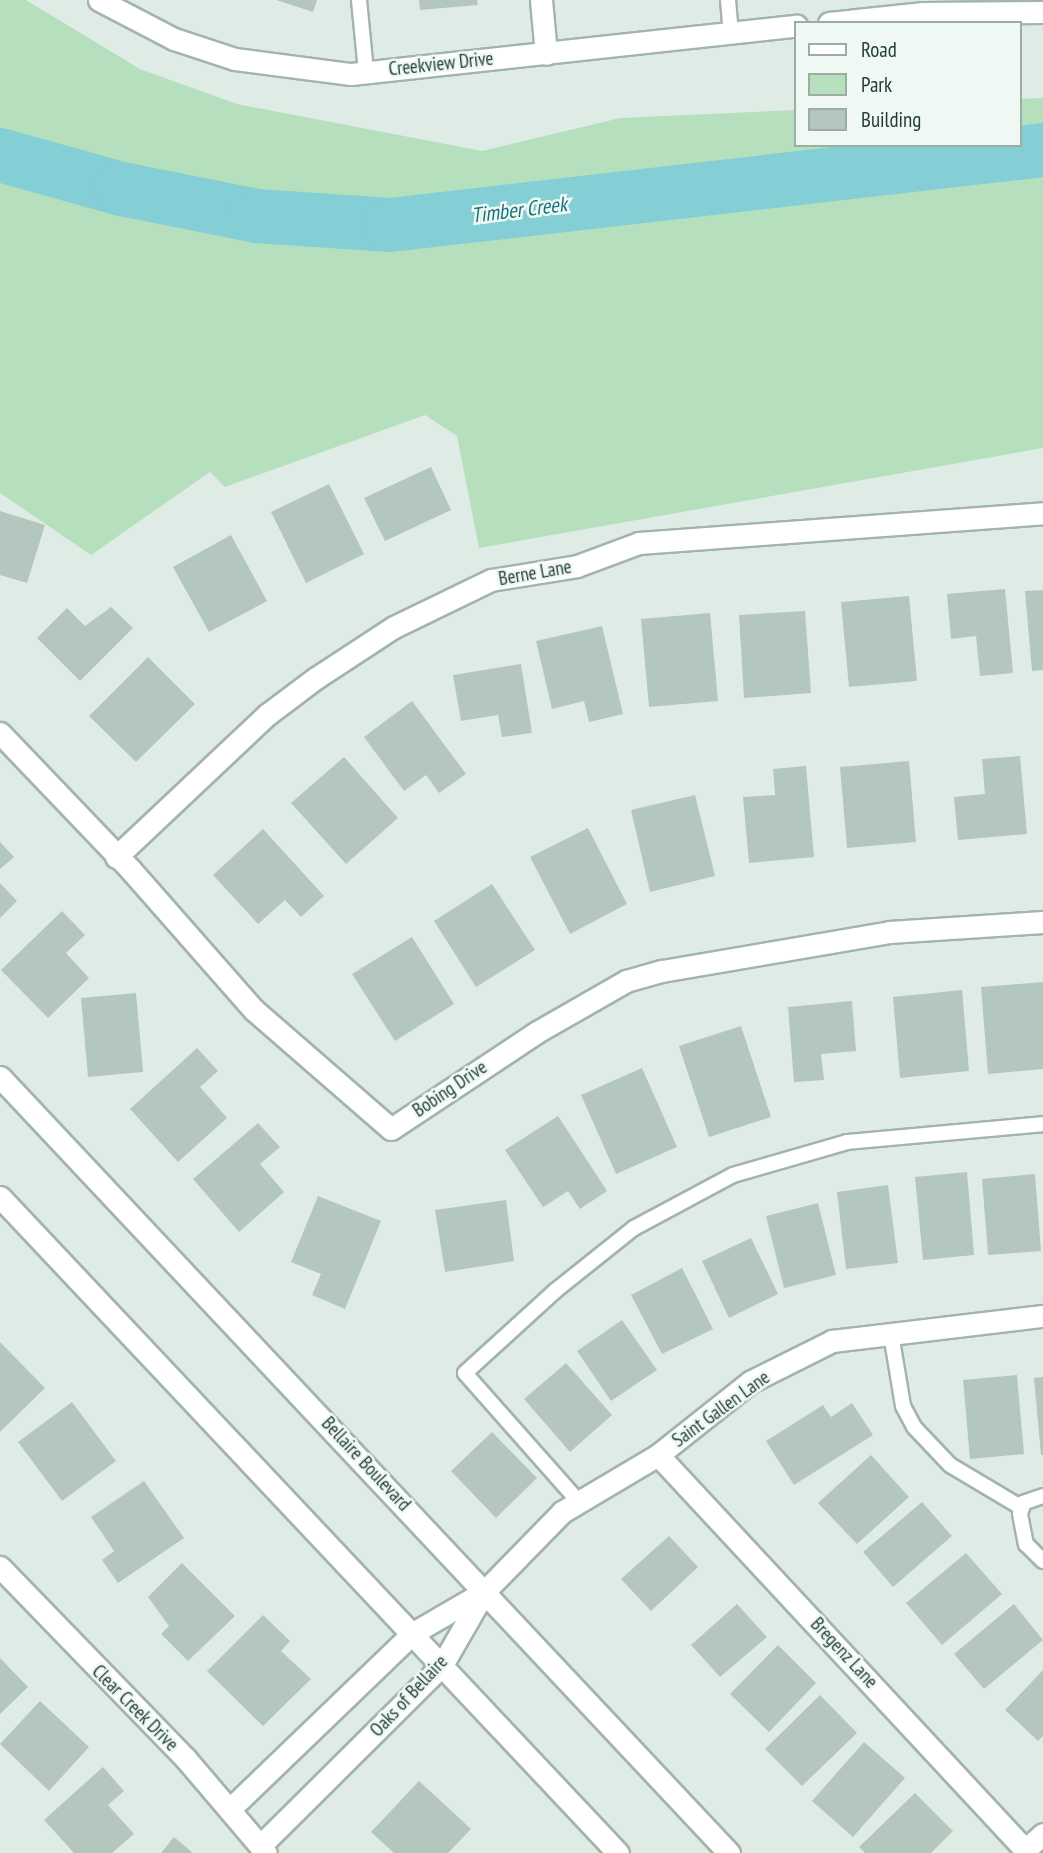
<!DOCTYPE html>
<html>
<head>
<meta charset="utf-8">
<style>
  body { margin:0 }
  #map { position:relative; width:1043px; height:1853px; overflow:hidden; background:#dfece5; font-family:"PT Sans Narrow",sans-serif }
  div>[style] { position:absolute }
  .green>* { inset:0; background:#b6dfbe }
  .river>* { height:54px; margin:-27px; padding:0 27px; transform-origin:27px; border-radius:27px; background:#83cfd5 }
  .building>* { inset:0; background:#b4c7be }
  .roads { filter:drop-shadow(2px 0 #a2b4ac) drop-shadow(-2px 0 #a2b4ac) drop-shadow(0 2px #a2b4ac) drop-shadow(0 -2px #a2b4ac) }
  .lane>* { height:14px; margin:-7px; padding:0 7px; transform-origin:7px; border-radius:7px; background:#fff }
  .street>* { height:21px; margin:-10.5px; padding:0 10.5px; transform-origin:10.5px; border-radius:10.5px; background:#fff }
  .secondary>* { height:21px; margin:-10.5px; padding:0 10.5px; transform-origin:10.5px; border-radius:10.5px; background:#fff }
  span { translate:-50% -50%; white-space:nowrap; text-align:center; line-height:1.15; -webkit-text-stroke:5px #f0f8f3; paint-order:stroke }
  .street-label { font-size:19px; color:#1f3d33 }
  .water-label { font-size:21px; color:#15737d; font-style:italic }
  .legend { position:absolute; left:794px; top:21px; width:228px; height:126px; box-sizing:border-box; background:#f0f8f3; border:2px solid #9cada6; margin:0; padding:9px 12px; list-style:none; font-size:21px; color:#1f3d33 }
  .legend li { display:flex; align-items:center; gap:14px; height:35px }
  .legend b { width:35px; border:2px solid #9cada6 }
</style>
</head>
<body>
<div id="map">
  <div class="green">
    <i style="clip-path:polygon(0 0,26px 0,140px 69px,237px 104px,482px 151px,620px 118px,796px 110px,796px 145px,1020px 145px,1020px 99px,1043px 98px,1043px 448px,479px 548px,457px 436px,425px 415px,225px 487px,210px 472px,91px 555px,0 493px)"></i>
  </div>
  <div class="river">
    <i style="left:0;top:155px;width:127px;rotate:15.6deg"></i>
    <i style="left:122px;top:189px;width:138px;rotate:11.3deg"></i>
    <i style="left:257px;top:216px;width:133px;rotate:3.9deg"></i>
    <i style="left:390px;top:225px;width:657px;rotate:-6.55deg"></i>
  </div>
  <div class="building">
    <i style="clip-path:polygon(276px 0,317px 0,313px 12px)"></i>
    <i style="clip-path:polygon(419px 0,477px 0,478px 5px,420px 10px)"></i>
    <i style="clip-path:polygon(431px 467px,451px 510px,385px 541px,364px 498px)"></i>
    <i style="clip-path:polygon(329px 484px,364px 554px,306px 583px,271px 512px)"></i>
    <i style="clip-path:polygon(0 511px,45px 525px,27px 583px,0 575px)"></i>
    <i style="clip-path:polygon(231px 535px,267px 601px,209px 632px,173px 567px)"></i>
    <i style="clip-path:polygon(1005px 589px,1013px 673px,980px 676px,976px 636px,951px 639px,947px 594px)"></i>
    <i style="clip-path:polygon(1043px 590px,1043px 670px,1032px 671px,1025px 591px)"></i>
    <i style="clip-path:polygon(909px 596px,917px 681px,849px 687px,841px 602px)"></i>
    <i style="clip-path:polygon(111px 607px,133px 628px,80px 681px,37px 638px,67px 608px,85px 626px)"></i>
    <i style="clip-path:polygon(805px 611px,811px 693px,744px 698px,739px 615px)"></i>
    <i style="clip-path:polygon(710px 613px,718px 701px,649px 707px,641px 619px)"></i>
    <i style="clip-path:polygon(602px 626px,623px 714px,589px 722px,584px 701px,552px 709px,536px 641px)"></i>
    <i style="clip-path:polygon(148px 657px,195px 704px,136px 762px,89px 716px)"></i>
    <i style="clip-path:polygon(521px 664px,532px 733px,502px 737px,498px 715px,461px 721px,453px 675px)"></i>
    <i style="clip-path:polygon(412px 701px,466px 774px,439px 793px,426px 775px,404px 791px,364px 737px)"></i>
    <i style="clip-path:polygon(1020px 756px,1027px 834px,958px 840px,954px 797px,985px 794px,982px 759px)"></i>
    <i style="clip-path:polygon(344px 757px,398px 818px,346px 864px,291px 803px)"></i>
    <i style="clip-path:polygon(909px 761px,916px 842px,847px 848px,840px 767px)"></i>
    <i style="clip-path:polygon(806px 766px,814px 857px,749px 863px,743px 797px,775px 795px,773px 769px)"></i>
    <i style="clip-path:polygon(695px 795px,715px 876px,650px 892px,631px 810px)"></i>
    <i style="clip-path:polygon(588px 828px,627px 904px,570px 934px,530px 857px)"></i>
    <i style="clip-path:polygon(263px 829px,324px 896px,301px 917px,285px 900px,258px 924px,213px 875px)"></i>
    <i style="clip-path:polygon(0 842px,14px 857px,0 869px)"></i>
    <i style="clip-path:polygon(0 883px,17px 901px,0 918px)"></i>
    <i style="clip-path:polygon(492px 884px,535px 950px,476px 987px,434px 921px)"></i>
    <i style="clip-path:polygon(62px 911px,85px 935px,66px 953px,89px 978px,48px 1018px,1px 970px)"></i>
    <i style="clip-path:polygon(412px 937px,454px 1004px,395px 1041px,352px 974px)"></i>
    <i style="clip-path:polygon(1043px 982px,1043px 1069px,988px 1074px,981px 987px)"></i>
    <i style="clip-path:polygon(962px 990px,969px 1071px,900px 1078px,893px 997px)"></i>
    <i style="clip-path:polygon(136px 993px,143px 1072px,88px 1077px,81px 998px)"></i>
    <i style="clip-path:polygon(852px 1001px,856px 1051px,821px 1054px,824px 1080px,794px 1082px,788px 1007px)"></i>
    <i style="clip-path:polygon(741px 1026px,771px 1117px,709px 1137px,679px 1046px)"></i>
    <i style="clip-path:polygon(197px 1048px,218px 1071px,200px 1087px,227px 1118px,178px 1162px,130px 1109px)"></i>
    <i style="clip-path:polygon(642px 1068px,677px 1147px,616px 1174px,581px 1095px)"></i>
    <i style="clip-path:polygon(558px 1116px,607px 1191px,580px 1209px,568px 1191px,543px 1207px,505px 1150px)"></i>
    <i style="clip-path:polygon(258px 1123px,280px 1147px,260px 1164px,284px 1192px,239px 1232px,193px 1179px)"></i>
    <i style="clip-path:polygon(967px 1172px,974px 1255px,923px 1260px,915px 1177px)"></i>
    <i style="clip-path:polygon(1035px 1174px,1041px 1251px,988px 1255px,982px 1179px)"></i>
    <i style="clip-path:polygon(888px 1185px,898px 1263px,846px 1269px,837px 1192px)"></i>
    <i style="clip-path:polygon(318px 1196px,381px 1221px,345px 1309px,312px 1295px,321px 1274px,291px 1262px)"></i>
    <i style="clip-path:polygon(506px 1200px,514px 1261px,445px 1272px,435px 1210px)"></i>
    <i style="clip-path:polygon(818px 1203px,836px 1275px,784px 1288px,766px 1216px)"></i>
    <i style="clip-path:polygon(751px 1238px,778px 1294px,729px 1318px,702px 1261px)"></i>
    <i style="clip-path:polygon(682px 1268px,713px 1329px,662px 1354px,631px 1295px)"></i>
    <i style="clip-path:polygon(622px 1320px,657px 1370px,611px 1401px,577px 1351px)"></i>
    <i style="clip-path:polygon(0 1342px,45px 1388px,0 1432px)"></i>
    <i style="clip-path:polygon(566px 1363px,612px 1415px,570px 1452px,524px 1399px)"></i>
    <i style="clip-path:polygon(1017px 1375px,1024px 1454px,970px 1459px,963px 1380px)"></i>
    <i style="clip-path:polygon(1043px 1377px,1043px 1455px,1041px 1455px,1034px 1378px)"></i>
    <i style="clip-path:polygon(72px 1402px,116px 1461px,62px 1501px,18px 1442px)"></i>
    <i style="clip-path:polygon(852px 1403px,873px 1435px,794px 1485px,766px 1441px,823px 1405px,831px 1417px)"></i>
    <i style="clip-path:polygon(492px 1432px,537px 1478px,496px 1518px,451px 1471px)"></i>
    <i style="clip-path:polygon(871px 1455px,909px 1497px,857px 1544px,818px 1503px)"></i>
    <i style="clip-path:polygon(144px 1481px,184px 1538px,118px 1583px,102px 1560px,114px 1551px,91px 1517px)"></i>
    <i style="clip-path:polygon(922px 1502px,952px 1536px,893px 1587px,863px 1552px)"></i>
    <i style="clip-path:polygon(669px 1536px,698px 1567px,651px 1611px,621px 1579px)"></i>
    <i style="clip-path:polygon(966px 1553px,1002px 1594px,942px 1645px,906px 1603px)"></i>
    <i style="clip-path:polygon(182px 1563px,235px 1616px,188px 1661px,161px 1634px,169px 1626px,148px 1597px)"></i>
    <i style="clip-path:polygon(737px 1604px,767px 1637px,720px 1677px,691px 1645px)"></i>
    <i style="clip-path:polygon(1014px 1604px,1043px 1640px,984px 1689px,954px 1654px)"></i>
    <i style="clip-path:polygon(263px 1615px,290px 1641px,281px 1651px,311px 1679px,263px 1726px,207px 1671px)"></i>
    <i style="clip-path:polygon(778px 1645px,816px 1683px,769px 1732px,730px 1694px)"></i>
    <i style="clip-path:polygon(0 1658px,28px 1687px,0 1714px)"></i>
    <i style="clip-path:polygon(1043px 1670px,1043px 1736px,1038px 1741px,1005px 1710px)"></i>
    <i style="clip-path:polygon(820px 1695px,857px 1733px,802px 1786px,765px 1749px)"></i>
    <i style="clip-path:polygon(40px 1701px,89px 1747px,49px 1791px,0 1744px)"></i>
    <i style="clip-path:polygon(864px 1742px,905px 1778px,853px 1837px,812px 1801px)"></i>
    <i style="clip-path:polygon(103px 1767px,124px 1791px,108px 1805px,134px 1834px,112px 1853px,74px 1853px,44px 1820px)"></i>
    <i style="clip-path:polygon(419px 1781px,471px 1829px,448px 1853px,394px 1853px,371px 1832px)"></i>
    <i style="clip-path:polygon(915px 1793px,953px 1831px,931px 1853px,865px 1853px,859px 1847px)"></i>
    <i style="clip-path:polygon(174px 1837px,193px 1853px,161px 1853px)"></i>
  </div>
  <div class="roads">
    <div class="lane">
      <i style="left:359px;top:0;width:72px;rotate:84.4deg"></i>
      <i style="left:728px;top:0;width:33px;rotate:85deg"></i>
      <i style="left:891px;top:1334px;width:73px;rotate:80.5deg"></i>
      <i style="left:903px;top:1406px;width:24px;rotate:62deg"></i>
      <i style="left:914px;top:1427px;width:52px;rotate:46.5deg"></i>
      <i style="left:950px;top:1465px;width:84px;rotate:30.8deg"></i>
      <i style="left:1043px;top:1496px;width:21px;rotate:161deg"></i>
      <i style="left:1023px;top:1503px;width:11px;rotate:105deg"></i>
      <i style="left:1020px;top:1514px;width:31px;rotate:79deg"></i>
      <i style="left:1026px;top:1544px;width:24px;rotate:45deg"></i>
      <i style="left:579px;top:1502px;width:172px;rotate:-131.5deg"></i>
      <i style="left:465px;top:1373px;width:122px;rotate:-42.3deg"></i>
      <i style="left:555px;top:1291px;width:101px;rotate:-38.6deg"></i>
      <i style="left:634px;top:1228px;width:112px;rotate:-28.2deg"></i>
      <i style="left:733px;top:1175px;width:119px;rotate:-16.1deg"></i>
      <i style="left:847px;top:1142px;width:197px;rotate:-5.2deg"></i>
    </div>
    <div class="street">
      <i style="left:99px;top:0;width:85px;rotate:27.5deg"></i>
      <i style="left:174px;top:39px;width:64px;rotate:18.2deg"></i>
      <i style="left:235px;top:59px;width:117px;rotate:7.4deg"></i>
      <i style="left:351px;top:74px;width:448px;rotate:-6.2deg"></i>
      <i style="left:541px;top:0;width:54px;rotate:84.7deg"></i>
      <i style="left:829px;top:23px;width:95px;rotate:-6.1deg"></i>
      <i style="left:923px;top:13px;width:120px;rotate:-0.5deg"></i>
      <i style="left:0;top:733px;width:188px;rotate:46.3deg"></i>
      <i style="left:130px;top:869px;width:188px;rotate:48.7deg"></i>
      <i style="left:254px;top:1010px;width:181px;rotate:41deg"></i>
      <i style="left:391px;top:1129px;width:175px;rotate:-33.6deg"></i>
      <i style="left:537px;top:1032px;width:103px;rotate:-29.8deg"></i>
      <i style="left:626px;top:981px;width:37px;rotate:-16deg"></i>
      <i style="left:662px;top:971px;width:230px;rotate:-9.7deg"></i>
      <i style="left:889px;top:932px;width:154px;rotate:-3.7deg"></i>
      <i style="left:116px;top:857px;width:209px;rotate:-43.3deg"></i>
      <i style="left:268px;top:714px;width:60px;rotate:-36.9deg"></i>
      <i style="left:316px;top:678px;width:93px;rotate:-33.2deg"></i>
      <i style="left:394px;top:627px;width:108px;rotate:-25.9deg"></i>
      <i style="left:491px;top:580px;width:87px;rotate:-9.2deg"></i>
      <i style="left:577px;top:566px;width:66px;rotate:-20.4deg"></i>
      <i style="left:639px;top:543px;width:405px;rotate:-4.2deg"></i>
      <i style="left:658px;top:1455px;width:543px;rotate:47.09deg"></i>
      <i style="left:0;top:1567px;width:267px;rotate:45.9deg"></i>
      <i style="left:186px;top:1759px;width:123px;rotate:49.6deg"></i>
      <i style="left:231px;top:1808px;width:252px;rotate:-43.9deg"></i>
      <i style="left:413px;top:1633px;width:80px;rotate:-30.1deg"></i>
      <i style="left:260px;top:1846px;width:257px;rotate:-44.8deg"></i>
      <i style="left:442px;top:1665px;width:84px;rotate:-60.1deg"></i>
      <i style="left:484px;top:1592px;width:112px;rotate:-45.7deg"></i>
      <i style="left:562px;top:1512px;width:112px;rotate:-30.7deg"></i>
      <i style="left:658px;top:1455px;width:117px;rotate:-38.4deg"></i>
      <i style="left:750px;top:1382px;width:92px;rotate:-26.6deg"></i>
      <i style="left:832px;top:1341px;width:212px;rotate:-6.8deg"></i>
      <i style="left:1025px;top:1850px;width:24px;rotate:-42deg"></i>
    </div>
    <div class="secondary">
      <i style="left:0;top:1077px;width:1065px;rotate:46.79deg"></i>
      <i style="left:0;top:1197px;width:901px;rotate:46.71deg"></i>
    </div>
  </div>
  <div class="street-label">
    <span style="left:441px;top:64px;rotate:-6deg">Creekview Drive</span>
    <span style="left:535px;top:573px;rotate:-10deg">Berne Lane</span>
    <span style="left:450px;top:1089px;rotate:-34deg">Bobing Drive</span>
    <span style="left:721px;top:1409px;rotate:-36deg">Saint Gallen Lane</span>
    <span style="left:366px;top:1464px;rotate:47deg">Bellaire Boulevard</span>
    <span style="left:844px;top:1653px;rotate:47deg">Bregenz Lane</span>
    <span style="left:409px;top:1696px;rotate:-47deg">Oaks of Bellaire</span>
    <span style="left:135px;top:1708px;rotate:45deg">Clear Creek Drive</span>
  </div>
  <div class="water-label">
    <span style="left:519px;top:210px;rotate:-7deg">Timber Creek</span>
  </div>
  <ul class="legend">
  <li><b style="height:9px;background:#fff"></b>Road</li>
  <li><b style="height:19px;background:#b6dfbe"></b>Park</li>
  <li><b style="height:19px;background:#b4c7be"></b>Building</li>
  </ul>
</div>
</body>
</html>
